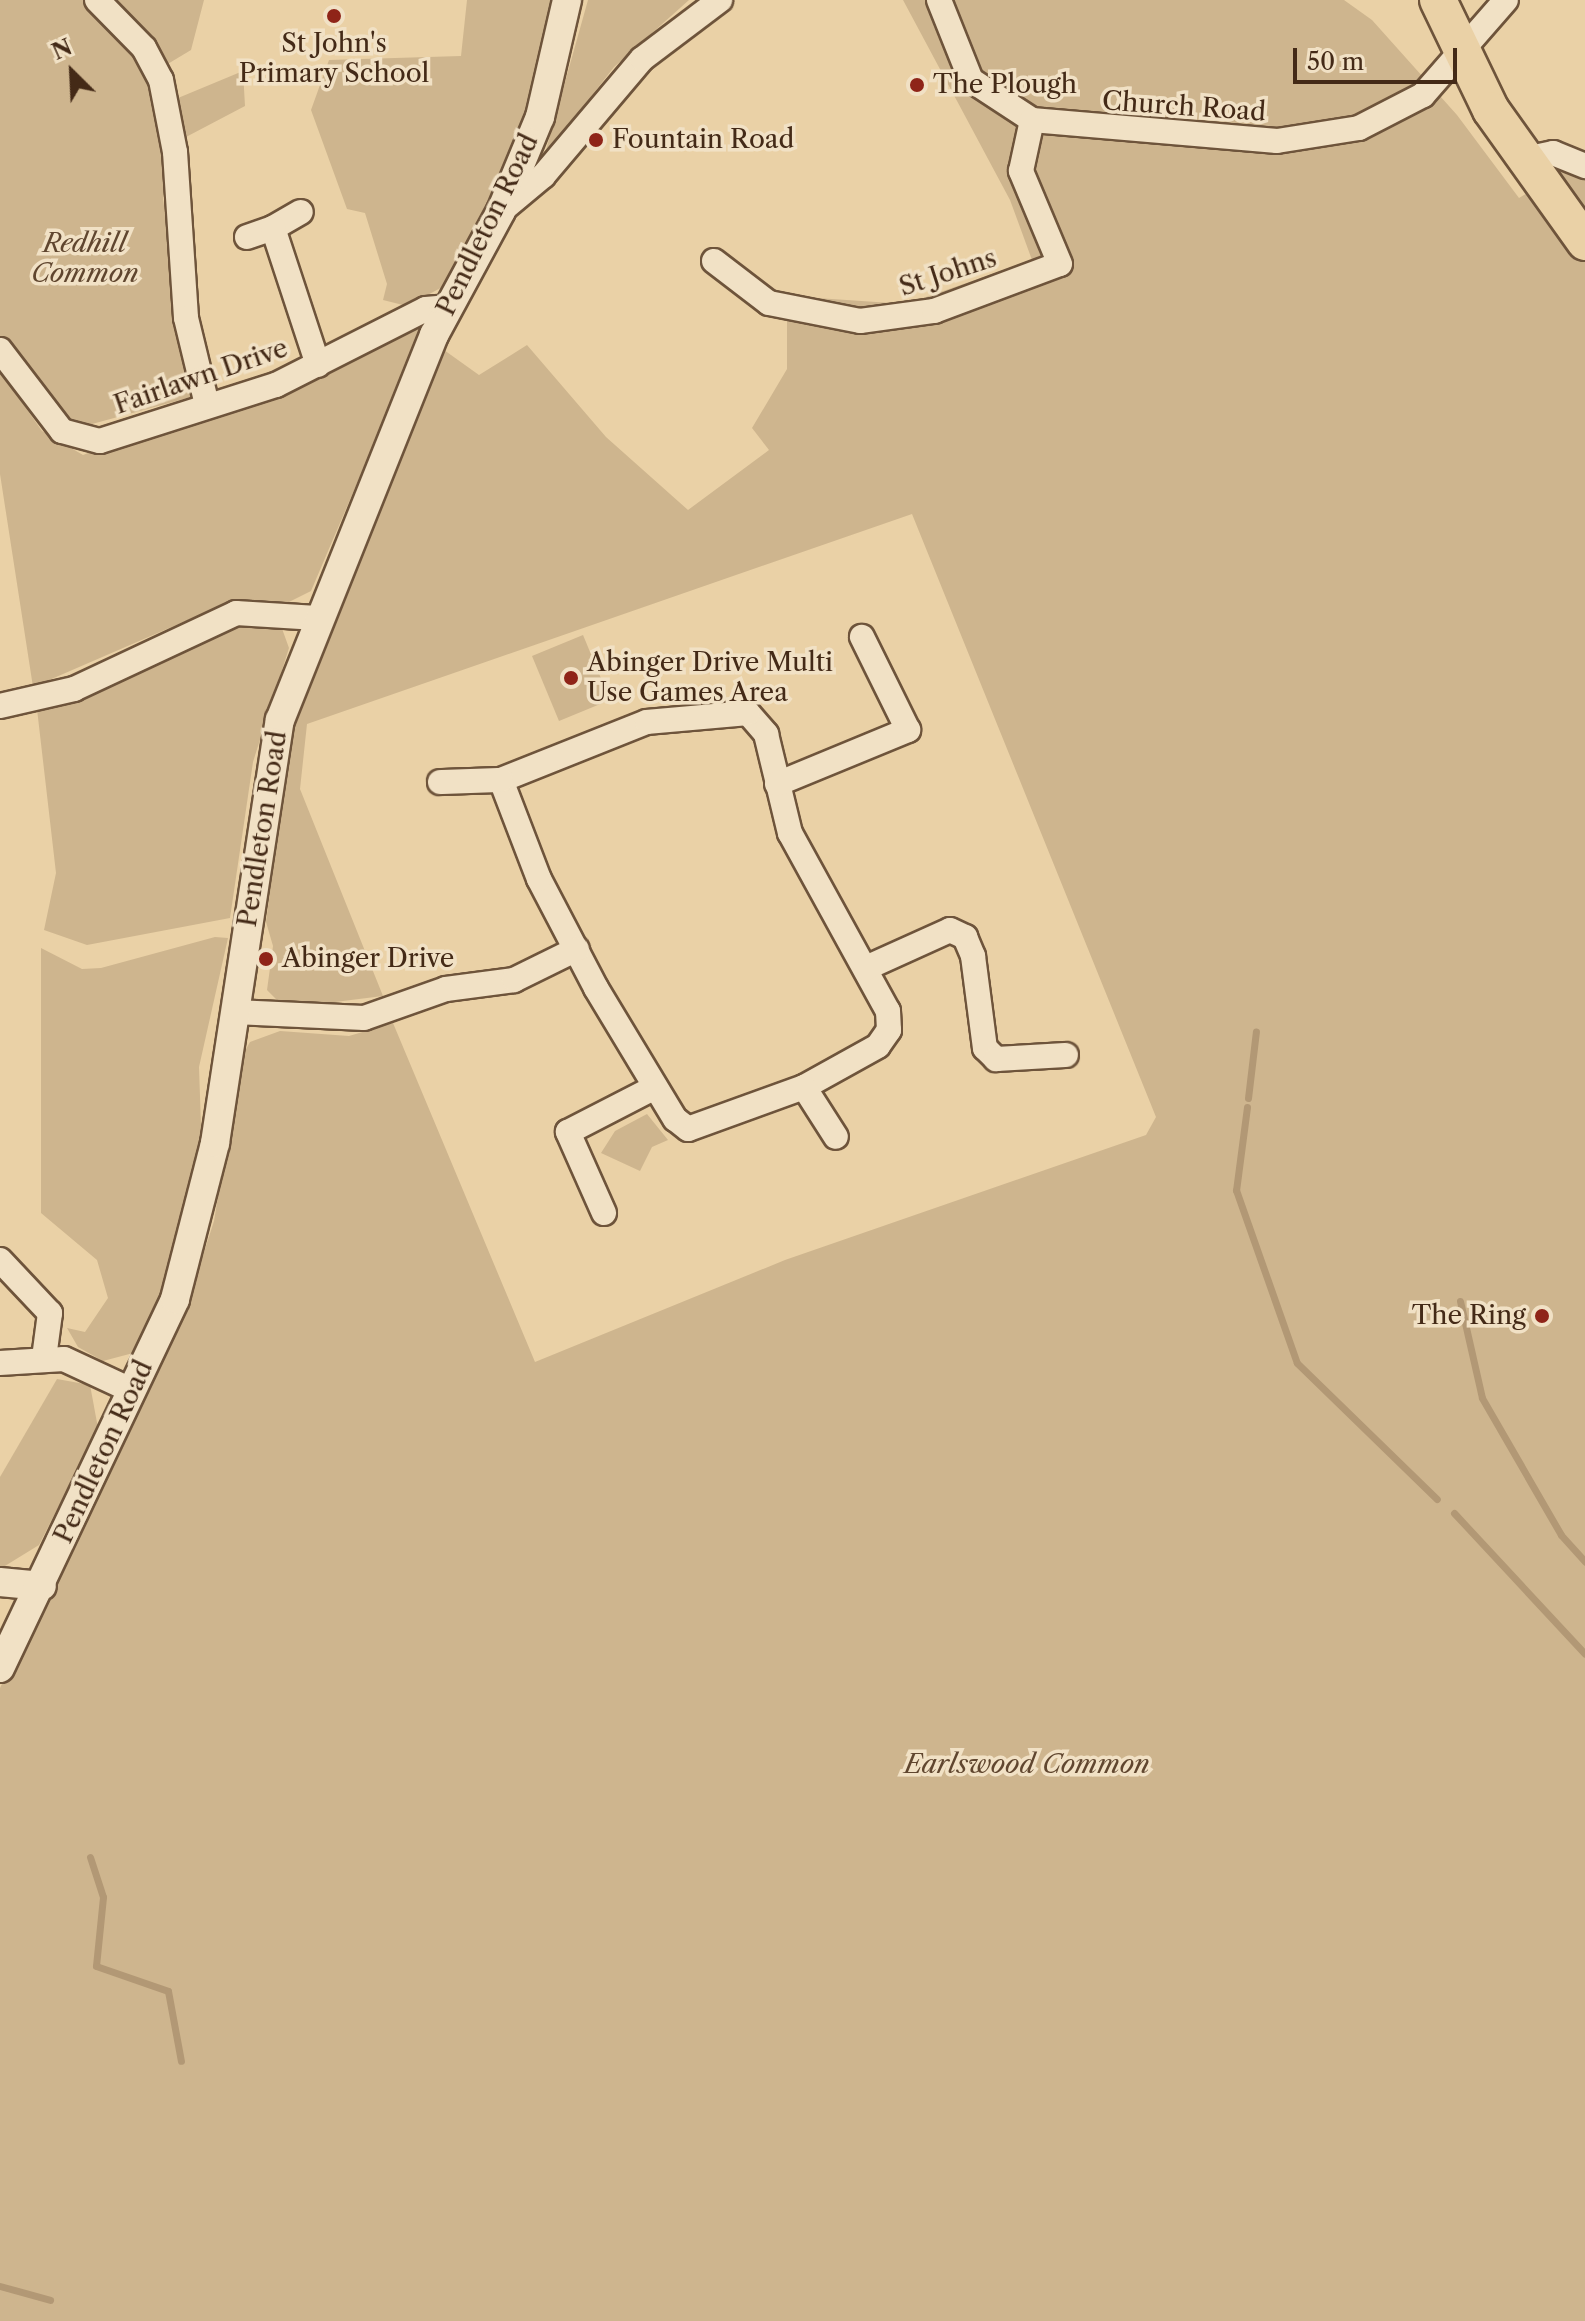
<!DOCTYPE html>
<html>
<head>
<meta charset="utf-8">
<style>
  body { margin:0 }
  #map { position:relative; width:1585px; height:2321px; overflow:hidden; background:#ead1a6; font-family:"Libre Caslon Text",serif }
  div>[style] { position:absolute }
  .green>* { inset:0; background:#ceb58e }
  .stream>* { height:7px; margin:-3.5px; padding:0 3.5px; transform-origin:3.5px; border-radius:3.5px; background:#b29875 }
  .roads { filter:drop-shadow(2px 0 #6e543b) drop-shadow(-2px 0 #6e543b) drop-shadow(0 2px #6e543b) drop-shadow(0 -2px #6e543b) }
  .minor>* { height:24px; margin:-12px; padding:0 12px; transform-origin:12px; border-radius:12px; background:#f1e1c5 }
  .tertiary>* { height:28px; margin:-14px; padding:0 14px; transform-origin:14px; border-radius:14px; background:#f1e1c5 }
  .primary>* { height:36px; margin:-18px; padding:0 18px; transform-origin:18px; border-radius:18px; background:#ead1a6 }
  .dots>* { width:22px; height:22px; translate:-50% -50%; box-sizing:border-box; border:4px solid #f1e1c5; border-radius:50% }
  span { translate:-50% -50%; white-space:nowrap; text-align:center; line-height:1.15; -webkit-text-stroke:7px #f1e1c5; paint-order:stroke }
  .poi-label { font-size:26px; color:#442a17 }
  .left { translate:0 -50%; text-align:left }
  .right { translate:-100% -50%; text-align:right }
  .street-label { font-size:26px; color:#442a17 }
  .park-label { font-size:26px; color:#60462f; font-style:italic }
  .north { position:absolute; left:32px; top:32px; width:80px; height:80px; -webkit-text-stroke:6px #f1e1c5; paint-order:stroke; rotate:336deg; font-size:22px; font-weight:700; line-height:32px; text-align:center; color:#442a17 }
  .north::after { content:''; display:block; margin:auto; width:28px; height:36px; background:#442a17; clip-path:polygon(50% 0,100% 100%,50% 72%,0 100%) }
  .scale { position:absolute; left:1293px; top:48px; width:164px; height:36px; box-sizing:border-box; border:4px solid #442a17; border-top:0; padding-left:10px; font-size:24px; line-height:28px; white-space:nowrap; color:#442a17; -webkit-text-stroke:6px #f1e1c5; paint-order:stroke }
</style>
</head>
<body>
<div id="map">
  <div class="green">
    <i style="clip-path:polygon(0 0,204px 0,191px 50px,156px 71px,166px 103px,243px 71px,245px 106px,167px 147px,163px 198px,183px 362px,195px 396px,81px 427px,60px 417px,0 336px)"></i>
    <i style="clip-path:polygon(467px 0,554px 0,529px 112px,503px 177px,448px 284px,407px 306px,383px 300px,387px 284px,365px 213px,347px 209px,311px 110px,329px 60px,461px 56px)"></i>
    <i style="clip-path:polygon(588px 0,689px 0,614px 67px,544px 157px)"></i>
    <i style="clip-path:polygon(903px 0,1344px 0,1372px 20px,1457px 115px,1519px 198px,1568px 168px,1585px 177px,1585px 2321px,0 2321px,0 1688px,188px 1302px,214px 1221px,241px 1058px,250px 1042px,280px 1031px,349px 1036px,393px 1023px,535px 1362px,785px 1260px,1146px 1135px,1156px 1117px,912px 514px,307px 724px,300px 789px,383px 996px,311px 1005px,278px 1001px,267px 990px,273px 946px,266px 922px,292px 723px,444px 350px,479px 375px,527px 345px,606px 437px,688px 510px,769px 450px,752px 428px,787px 369px,787px 296px,906px 304px,1032px 260px,1010px 200px)"></i>
    <i style="clip-path:polygon(414px 326px,421px 333px,311px 591px,283px 605px,220px 606px,33px 687px,0 474px,0 371px,42px 431px,83px 455px)"></i>
    <i style="clip-path:polygon(242px 621px,280px 623px,289px 648px,253px 762px,230px 918px,87px 945px,44px 930px,56px 873px,37px 709px)"></i>
    <i style="clip-path:polygon(583px 635px,610px 700px,559px 721px,532px 656px)"></i>
    <i style="clip-path:polygon(215px 937px,228px 938px,199px 1067px,202px 1155px,160px 1302px,137px 1352px,103px 1361px,78px 1347px,67px 1328px,85px 1332px,108px 1298px,97px 1260px,41px 1213px,41px 948px,82px 969px,101px 968px)"></i>
    <i style="clip-path:polygon(647px 1114px,668px 1140px,652px 1147px,640px 1171px,601px 1153px,615px 1131px)"></i>
    <i style="clip-path:polygon(57px 1379px,90px 1385px,98px 1428px,39px 1545px,0 1569px,0 1477px)"></i>
  </div>
  <div class="stream">
    <i style="left:1248px;top:1098px;width:67px;rotate:-83.2deg"></i>
    <i style="left:1247px;top:1107px;width:84px;rotate:97.5deg"></i>
    <i style="left:1236px;top:1190px;width:183px;rotate:70.6deg"></i>
    <i style="left:1297px;top:1363px;width:195px;rotate:44.2deg"></i>
    <i style="left:1460px;top:1301px;width:99px;rotate:77.2deg"></i>
    <i style="left:1482px;top:1398px;width:158px;rotate:60deg"></i>
    <i style="left:1561px;top:1535px;width:36px;rotate:48deg"></i>
    <i style="left:1454px;top:1513px;width:192px;rotate:47.1deg"></i>
    <i style="left:90px;top:1857px;width:42px;rotate:72deg"></i>
    <i style="left:103px;top:1897px;width:69px;rotate:95.8deg"></i>
    <i style="left:96px;top:1966px;width:76px;rotate:19.1deg"></i>
    <i style="left:168px;top:1991px;width:71px;rotate:79.5deg"></i>
    <i style="left:0;top:2286px;width:52px;rotate:15.6deg"></i>
  </div>
  <div class="roads">
    <div class="minor">
      <i style="left:97px;top:0;width:67px;rotate:45.6deg"></i>
      <i style="left:144px;top:48px;width:36px;rotate:62deg"></i>
      <i style="left:161px;top:80px;width:73px;rotate:79deg"></i>
      <i style="left:175px;top:152px;width:166px;rotate:86.2deg"></i>
      <i style="left:186px;top:318px;width:89px;rotate:76.4deg"></i>
      <i style="left:939px;top:0;width:86px;rotate:68.2deg"></i>
      <i style="left:971px;top:80px;width:73px;rotate:33.3deg"></i>
      <i style="left:1032px;top:120px;width:246px;rotate:4.9deg"></i>
      <i style="left:1277px;top:141px;width:83px;rotate:-9deg"></i>
      <i style="left:1359px;top:128px;width:72px;rotate:-27.3deg"></i>
      <i style="left:1423px;top:95px;width:126px;rotate:-48.9deg"></i>
      <i style="left:1525px;top:159px;width:29px;rotate:-12deg"></i>
      <i style="left:1553px;top:153px;width:35px;rotate:22deg"></i>
      <i style="left:501px;top:211px;width:55px;rotate:-39.8deg"></i>
      <i style="left:543px;top:176px;width:153px;rotate:-49.8deg"></i>
      <i style="left:642px;top:59px;width:98px;rotate:-37.1deg"></i>
      <i style="left:273px;top:228px;width:32px;rotate:-30deg"></i>
      <i style="left:247px;top:237px;width:28px;rotate:-19deg"></i>
      <i style="left:273px;top:228px;width:144px;rotate:71.8deg"></i>
      <i style="left:714px;top:261px;width:69px;rotate:37.4deg"></i>
      <i style="left:769px;top:303px;width:93px;rotate:11.2deg"></i>
      <i style="left:860px;top:321px;width:75px;rotate:-7.7deg"></i>
      <i style="left:934px;top:311px;width:134px;rotate:-20.5deg"></i>
      <i style="left:1060px;top:264px;width:101px;rotate:-112.8deg"></i>
      <i style="left:1021px;top:171px;width:52px;rotate:-77.8deg"></i>
      <i style="left:0;top:350px;width:102px;rotate:52.6deg"></i>
      <i style="left:62px;top:431px;width:39px;rotate:15deg"></i>
      <i style="left:100px;top:441px;width:185px;rotate:-17.7deg"></i>
      <i style="left:276px;top:385px;width:168px;rotate:-26.9deg"></i>
      <i style="left:426px;top:309px;width:23px;rotate:-5deg"></i>
      <i style="left:0;top:706px;width:76px;rotate:-12.9deg"></i>
      <i style="left:74px;top:689px;width:179px;rotate:-25.1deg"></i>
      <i style="left:236px;top:613px;width:81px;rotate:3.5deg"></i>
      <i style="left:748px;top:713px;width:28px;rotate:49deg"></i>
      <i style="left:766px;top:734px;width:102px;rotate:76.4deg"></i>
      <i style="left:790px;top:833px;width:203px;rotate:61.2deg"></i>
      <i style="left:888px;top:1011px;width:19px;rotate:87deg"></i>
      <i style="left:889px;top:1030px;width:19px;rotate:125deg"></i>
      <i style="left:878px;top:1046px;width:85px;rotate:151deg"></i>
      <i style="left:804px;top:1087px;width:123px;rotate:160.1deg"></i>
      <i style="left:688px;top:1129px;width:16px;rotate:-142deg"></i>
      <i style="left:675px;top:1119px;width:153px;rotate:-121.1deg"></i>
      <i style="left:596px;top:988px;width:123px;rotate:-117.6deg"></i>
      <i style="left:539px;top:879px;width:106px;rotate:-111deg"></i>
      <i style="left:501px;top:780px;width:157px;rotate:-21.7deg"></i>
      <i style="left:647px;top:722px;width:101px;rotate:-5.1deg"></i>
      <i style="left:440px;top:782px;width:61px;rotate:-1.9deg"></i>
      <i style="left:777px;top:784px;width:142px;rotate:-22.4deg"></i>
      <i style="left:908px;top:730px;width:104px;rotate:-116.3deg"></i>
      <i style="left:866px;top:968px;width:92px;rotate:-24.3deg"></i>
      <i style="left:950px;top:930px;width:17px;rotate:25deg"></i>
      <i style="left:965px;top:937px;width:21px;rotate:67deg"></i>
      <i style="left:973px;top:956px;width:93px;rotate:82.6deg"></i>
      <i style="left:985px;top:1048px;width:16px;rotate:45deg"></i>
      <i style="left:996px;top:1059px;width:70px;rotate:-3.3deg"></i>
      <i style="left:235px;top:1012px;width:129px;rotate:2.7deg"></i>
      <i style="left:364px;top:1018px;width:87px;rotate:-19.5deg"></i>
      <i style="left:446px;top:989px;width:69px;rotate:-7.5deg"></i>
      <i style="left:514px;top:980px;width:70px;rotate:-26.2deg"></i>
      <i style="left:804px;top:1087px;width:59px;rotate:57.4deg"></i>
      <i style="left:604px;top:1213px;width:89px;rotate:-114deg"></i>
      <i style="left:568px;top:1132px;width:98px;rotate:-27.3deg"></i>
      <i style="left:0;top:1260px;width:73px;rotate:46.7deg"></i>
      <i style="left:50px;top:1313px;width:45px;rotate:97.6deg"></i>
      <i style="left:0;top:1363px;width:64px;rotate:-3.6deg"></i>
      <i style="left:64px;top:1359px;width:76px;rotate:24.9deg"></i>
    </div>
    <div class="tertiary">
      <i style="left:0;top:1582px;width:42px;rotate:5.4deg"></i>
      <i style="left:0;top:1668px;width:408px;rotate:-64.6deg"></i>
      <i style="left:175px;top:1299px;width:161px;rotate:-75.6deg"></i>
      <i style="left:215px;top:1143px;width:428px;rotate:-81.3deg"></i>
      <i style="left:280px;top:720px;width:415px;rotate:-68.2deg"></i>
      <i style="left:434px;top:335px;width:141px;rotate:-61.6deg"></i>
      <i style="left:501px;top:211px;width:102px;rotate:-67.5deg"></i>
      <i style="left:540px;top:117px;width:120px;rotate:-77deg"></i>
    </div>
    <div class="primary">
      <i style="left:1438px;top:0;width:122px;rotate:64.3deg"></i>
      <i style="left:1491px;top:110px;width:162px;rotate:54.5deg"></i>
    </div>
  </div>
  <div class="dots">
    <i style="left:334px;top:16px;background:#8f2418"></i>
    <i style="left:917px;top:85px;background:#8f2418"></i>
    <i style="left:596px;top:140px;background:#8f2418"></i>
    <i style="left:571px;top:678px;background:#8f2418"></i>
    <i style="left:266px;top:959px;background:#8f2418"></i>
    <i style="left:1542px;top:1316px;background:#8f2418"></i>
  </div>
  <div class="poi-label">
    <span style="left:334px;top:59px">St John's<br>Primary School</span>
    <span class="left" style="left:933px;top:85px">The Plough</span>
    <span class="left" style="left:612px;top:140px">Fountain Road</span>
    <span class="left" style="left:587px;top:678px">Abinger Drive Multi<br>Use Games Area</span>
    <span class="left" style="left:282px;top:959px">Abinger Drive</span>
    <span class="right" style="left:1526px;top:1316px">The Ring</span>
  </div>
  <div class="street-label">
    <span style="left:1184px;top:107px;rotate:4deg">Church Road</span>
    <span style="left:488px;top:225px;rotate:-64deg">Pendleton Road</span>
    <span style="left:948px;top:273px;rotate:-18deg">St Johns</span>
    <span style="left:201px;top:377px;rotate:-19deg">Fairlawn Drive</span>
    <span style="left:263px;top:829px;rotate:-81deg">Pendleton Road</span>
    <span style="left:104px;top:1452px;rotate:-65deg">Pendleton Road</span>
  </div>
  <div class="park-label">
    <span style="left:85px;top:259px">Redhill<br>Common</span>
    <span style="left:1027px;top:1765px">Earlswood Common</span>
  </div>
  <div class="north">N</div>
  <div class="scale">50 m</div>
</div>
</body>
</html>
